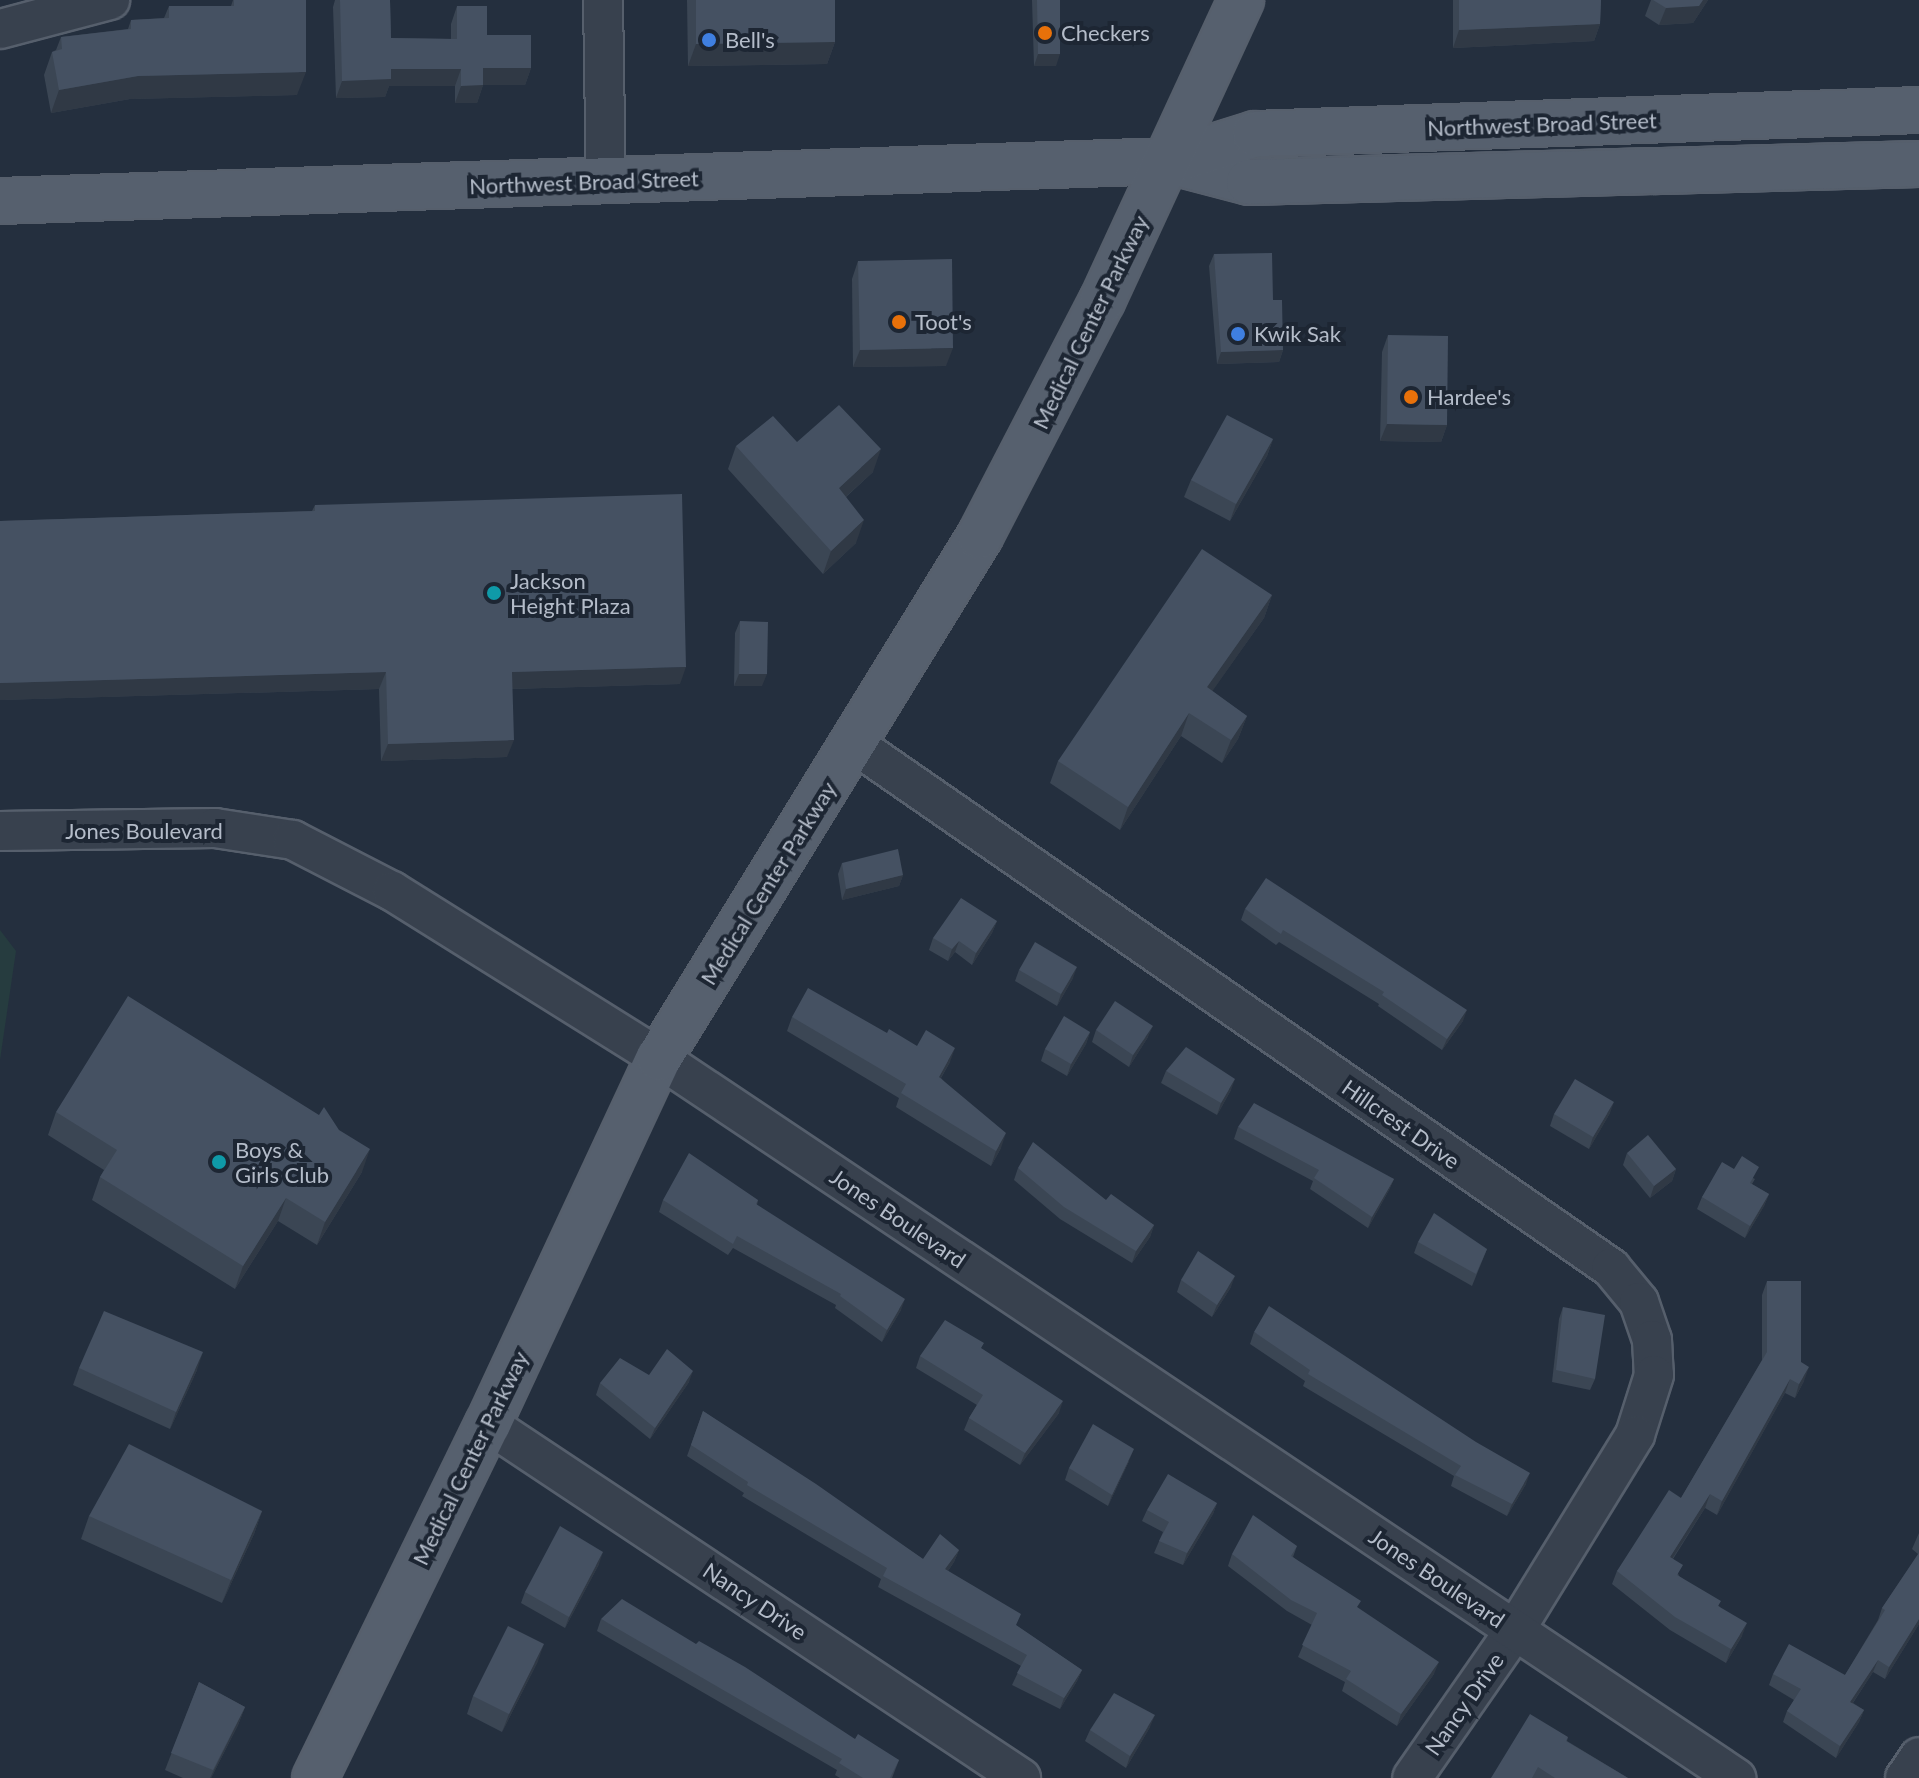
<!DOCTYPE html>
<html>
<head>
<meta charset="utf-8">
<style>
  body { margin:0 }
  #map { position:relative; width:1919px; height:1778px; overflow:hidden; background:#242f3e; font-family:Lato,sans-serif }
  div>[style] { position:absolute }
  .green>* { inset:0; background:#263c3f }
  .roads { filter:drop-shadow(2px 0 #565f6c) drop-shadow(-2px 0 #565f6c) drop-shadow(0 2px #565f6c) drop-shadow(0 -2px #565f6c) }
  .minor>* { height:38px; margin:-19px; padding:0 19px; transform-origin:19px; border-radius:19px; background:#38414e }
  .major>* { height:44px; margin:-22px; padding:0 22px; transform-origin:22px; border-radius:22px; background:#56606e }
  .wall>* { inset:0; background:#3b4654 }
  .shaded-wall>* { inset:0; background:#303945 }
  .building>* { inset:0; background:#455162 }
  .dots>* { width:22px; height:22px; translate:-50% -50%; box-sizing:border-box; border:4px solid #1d2633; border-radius:50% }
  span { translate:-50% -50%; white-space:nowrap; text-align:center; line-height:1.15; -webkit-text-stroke:8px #1d2633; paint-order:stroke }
  .poi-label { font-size:22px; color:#b4bcc9 }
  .left { translate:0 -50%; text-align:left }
  .street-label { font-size:22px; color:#b4bcc9 }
</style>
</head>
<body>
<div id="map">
  <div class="green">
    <i style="clip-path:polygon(0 930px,16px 951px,0 1060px)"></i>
  </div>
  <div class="roads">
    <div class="minor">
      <i style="left:603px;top:0;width:182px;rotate:89.1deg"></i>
      <i style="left:0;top:29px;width:114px;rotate:-14.8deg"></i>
      <i style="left:854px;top:744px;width:921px;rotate:34.69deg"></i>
      <i style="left:1611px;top:1268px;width:44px;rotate:50.5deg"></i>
      <i style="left:1639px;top:1302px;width:40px;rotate:71.1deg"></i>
      <i style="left:1652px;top:1340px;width:35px;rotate:87deg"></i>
      <i style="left:1654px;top:1375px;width:63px;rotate:107.6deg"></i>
      <i style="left:1635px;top:1435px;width:229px;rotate:121.6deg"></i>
      <i style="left:1515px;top:1630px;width:180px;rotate:124.8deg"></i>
      <i style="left:0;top:831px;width:215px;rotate:-0.8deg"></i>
      <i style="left:215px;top:828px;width:79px;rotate:8.7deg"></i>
      <i style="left:293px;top:840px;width:111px;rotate:27.3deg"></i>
      <i style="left:392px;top:891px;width:315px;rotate:32deg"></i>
      <i style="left:659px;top:1058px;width:1296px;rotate:33.76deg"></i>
      <i style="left:488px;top:1424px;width:640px;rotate:33.59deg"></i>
      <i style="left:1905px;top:1778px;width:25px;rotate:-56deg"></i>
    </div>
    <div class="major">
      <i style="left:1169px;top:161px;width:83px;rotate:14.7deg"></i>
      <i style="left:1249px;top:182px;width:670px;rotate:-1.54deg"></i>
      <i style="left:0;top:201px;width:1170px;rotate:-1.96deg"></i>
      <i style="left:1169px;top:161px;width:90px;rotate:-17.4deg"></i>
      <i style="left:1255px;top:134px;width:664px;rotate:-2.07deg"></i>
      <i style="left:315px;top:1778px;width:394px;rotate:-64deg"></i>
      <i style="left:488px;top:1424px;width:404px;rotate:-65deg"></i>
      <i style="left:659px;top:1058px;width:613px;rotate:-58.41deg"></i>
      <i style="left:980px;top:536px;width:265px;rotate:-62.6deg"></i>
      <i style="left:1102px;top:301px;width:332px;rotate:-65.2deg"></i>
    </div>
  </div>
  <div class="wall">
    <i style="clip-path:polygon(233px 0,306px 0,297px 95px,130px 99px,51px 113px,44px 75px,52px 52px,56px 50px,61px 37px,128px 29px,131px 20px,164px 18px,169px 6px,231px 6px)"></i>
    <i style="clip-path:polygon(335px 0,390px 0,391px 38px,451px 39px,451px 24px,457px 6px,487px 35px,531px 68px,525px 85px,483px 85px,477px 103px,455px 103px,455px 86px,389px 86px,385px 97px,336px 98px,333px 7px)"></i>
    <i style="clip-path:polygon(687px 0,835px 0,835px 42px,827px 64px,688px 66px)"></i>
    <i style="clip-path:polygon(1032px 0,1060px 0,1056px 66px,1034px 66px)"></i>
    <i style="clip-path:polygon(1453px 0,1601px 0,1600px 24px,1594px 41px,1453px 48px)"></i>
    <i style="clip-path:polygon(1651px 0,1708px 0,1693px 23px,1659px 25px,1645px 16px)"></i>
    <i style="clip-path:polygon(1214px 254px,1273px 300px,1283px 350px,1279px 362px,1217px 364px,1209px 266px)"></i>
    <i style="clip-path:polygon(858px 261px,946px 366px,853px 367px,852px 279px)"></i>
    <i style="clip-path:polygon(1388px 335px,1447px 425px,1441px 442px,1380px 441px,1382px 352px)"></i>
    <i style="clip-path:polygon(1273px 439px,1267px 456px,1230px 521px,1184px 497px,1191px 480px)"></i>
    <i style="clip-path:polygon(797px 442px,873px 472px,846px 497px,856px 543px,823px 574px,728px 469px,736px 446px)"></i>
    <i style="clip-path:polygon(315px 505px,680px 684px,512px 689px,507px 757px,381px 761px,379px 689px,0 700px,0 521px,312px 511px)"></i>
    <i style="clip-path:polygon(1272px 595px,1264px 618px,1212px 691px,1247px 716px,1238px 739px,1222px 763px,1181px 736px,1120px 830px,1050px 783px,1058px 761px)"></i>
    <i style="clip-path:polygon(740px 621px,762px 686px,734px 686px,735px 633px)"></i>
    <i style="clip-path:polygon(842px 863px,903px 875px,899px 886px,842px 900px,838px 874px)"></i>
    <i style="clip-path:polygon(1245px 909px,1463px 1021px,1442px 1050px,1378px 1006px,1379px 1004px,1279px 942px,1276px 945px,1241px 920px)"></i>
    <i style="clip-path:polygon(997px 921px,992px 933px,972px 965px,955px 952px,948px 961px,929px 950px,933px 938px)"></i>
    <i style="clip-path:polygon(1019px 970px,1073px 978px,1057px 1006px,1015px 981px)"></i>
    <i style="clip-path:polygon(792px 1017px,887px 1033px,917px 1046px,950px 1062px,941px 1078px,1001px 1148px,991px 1166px,896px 1107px,899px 1098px,787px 1031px)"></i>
    <i style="clip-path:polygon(1096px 1030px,1148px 1037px,1129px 1067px,1092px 1042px)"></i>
    <i style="clip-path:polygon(1090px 1032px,1086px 1044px,1067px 1076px,1041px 1061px,1045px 1049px)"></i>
    <i style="clip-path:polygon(1166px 1071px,1231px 1090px,1217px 1115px,1161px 1083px)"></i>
    <i style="clip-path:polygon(56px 1112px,362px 1172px,317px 1245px,278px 1221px,235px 1289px,92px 1200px,100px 1177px,104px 1170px,48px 1135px)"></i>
    <i style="clip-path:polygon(1610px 1113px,1589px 1149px,1550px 1126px,1554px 1114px)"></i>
    <i style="clip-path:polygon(1238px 1127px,1394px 1179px,1389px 1190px,1368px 1228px,1310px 1189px,1313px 1181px,1234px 1139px)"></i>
    <i style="clip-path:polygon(1627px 1153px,1676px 1169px,1672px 1181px,1650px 1198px,1623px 1165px)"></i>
    <i style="clip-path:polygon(1018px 1168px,1106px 1200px,1154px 1225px,1150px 1237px,1132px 1263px,1060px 1219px,1014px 1180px)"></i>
    <i style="clip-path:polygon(1734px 1169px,1755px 1179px,1752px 1184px,1769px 1194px,1764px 1206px,1745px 1238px,1697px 1209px,1702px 1197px)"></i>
    <i style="clip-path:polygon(663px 1200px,758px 1200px,757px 1205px,901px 1310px,882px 1342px,835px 1308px,836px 1305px,733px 1248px,728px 1255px,659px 1212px)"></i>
    <i style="clip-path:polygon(1418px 1242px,1487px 1249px,1472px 1286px,1414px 1253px)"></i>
    <i style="clip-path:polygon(1181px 1280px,1231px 1287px,1212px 1317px,1177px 1292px)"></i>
    <i style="clip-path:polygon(1767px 1281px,1801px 1362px,1804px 1381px,1795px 1398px,1785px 1393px,1717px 1515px,1705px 1508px,1673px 1559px,1679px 1576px,1719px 1606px,1742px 1636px,1726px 1663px,1670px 1630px,1612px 1584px,1617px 1571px,1681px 1498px,1762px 1360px,1762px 1295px)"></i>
    <i style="clip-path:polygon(1563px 1307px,1595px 1379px,1590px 1390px,1552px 1382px,1559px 1319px)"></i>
    <i style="clip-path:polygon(1254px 1332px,1526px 1484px,1507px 1516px,1451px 1486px,1454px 1476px,1303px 1386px,1305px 1381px,1250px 1344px)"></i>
    <i style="clip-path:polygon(982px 1349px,1059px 1413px,1020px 1465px,964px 1430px,969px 1418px,977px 1405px,916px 1368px,920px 1356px)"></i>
    <i style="clip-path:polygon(79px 1368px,197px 1370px,170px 1429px,73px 1385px)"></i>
    <i style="clip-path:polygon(649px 1375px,689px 1382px,650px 1439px,596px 1395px,600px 1383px)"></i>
    <i style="clip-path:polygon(703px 1411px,923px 1559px,959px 1550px,954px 1562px,948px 1571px,1017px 1626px,1082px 1670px,1077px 1681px,1060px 1709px,1012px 1685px,1021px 1666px,878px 1587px,881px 1579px,742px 1496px,744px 1493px,687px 1456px)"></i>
    <i style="clip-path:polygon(1129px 1461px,1108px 1506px,1065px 1480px,1069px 1468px)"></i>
    <i style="clip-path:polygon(1217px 1503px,1213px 1514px,1183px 1565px,1154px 1553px,1163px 1532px,1142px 1521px,1147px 1510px)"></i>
    <i style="clip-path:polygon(262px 1511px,254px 1534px,222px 1603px,81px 1539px,89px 1516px)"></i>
    <i style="clip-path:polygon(1919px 1533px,1919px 1624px,1885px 1679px,1873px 1672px,1853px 1703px,1864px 1710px,1859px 1722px,1836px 1758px,1783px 1722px,1787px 1711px,1794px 1700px,1769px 1685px,1773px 1674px,1845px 1675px,1878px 1620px,1882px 1608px,1918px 1554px,1912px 1549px)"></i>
    <i style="clip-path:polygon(1297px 1546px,1293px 1557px,1358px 1608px,1434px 1674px,1397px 1726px,1342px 1691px,1345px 1682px,1298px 1657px,1312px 1625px,1287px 1611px,1228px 1566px,1232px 1554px)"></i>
    <i style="clip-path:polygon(599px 1564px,565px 1628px,521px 1603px,525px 1592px)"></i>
    <i style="clip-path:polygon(601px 1619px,899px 1760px,892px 1778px,840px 1778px,835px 1775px,837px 1770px,597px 1631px)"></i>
    <i style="clip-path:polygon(538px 1661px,502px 1732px,467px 1714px,473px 1696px)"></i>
    <i style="clip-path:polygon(199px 1682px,245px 1707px,238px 1725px,211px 1778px,183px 1778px,165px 1770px)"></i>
    <i style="clip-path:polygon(1150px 1727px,1126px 1768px,1085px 1741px,1090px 1730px)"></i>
    <i style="clip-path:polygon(1568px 1737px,1567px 1741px,1628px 1778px,1491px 1778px)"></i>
  </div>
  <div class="shaded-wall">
    <i style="clip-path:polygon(1703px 0,1708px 0,1693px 23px,1659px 25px,1666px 8px)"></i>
    <i style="clip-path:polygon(1600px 24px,1594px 41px,1453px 48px,1459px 30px)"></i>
    <i style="clip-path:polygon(835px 42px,827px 64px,688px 66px,696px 44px)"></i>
    <i style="clip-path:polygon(1038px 54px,1060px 54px,1056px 66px,1034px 66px)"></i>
    <i style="clip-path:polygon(483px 68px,531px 68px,525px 85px,483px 85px,477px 103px,455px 103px,461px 86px)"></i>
    <i style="clip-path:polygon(391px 69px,461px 69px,455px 86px,389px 86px,385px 97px,336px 98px,342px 81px)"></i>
    <i style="clip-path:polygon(306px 72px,297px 95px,130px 99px,51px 113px,59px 90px,138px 76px)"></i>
    <i style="clip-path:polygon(953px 348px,946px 366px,853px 367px,860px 350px)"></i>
    <i style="clip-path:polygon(1283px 350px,1279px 362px,1217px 364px,1221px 352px)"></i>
    <i style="clip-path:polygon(1387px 424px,1447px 425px,1441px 442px,1380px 441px)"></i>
    <i style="clip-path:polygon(1273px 439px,1267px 456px,1230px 521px,1236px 504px)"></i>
    <i style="clip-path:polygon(881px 449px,873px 472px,831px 510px,839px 488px)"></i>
    <i style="clip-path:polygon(864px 520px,856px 543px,823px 574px,831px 551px)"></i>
    <i style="clip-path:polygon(1272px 595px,1264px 618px,1199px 710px,1207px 687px)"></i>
    <i style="clip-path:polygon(686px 667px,680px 684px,506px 689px,512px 672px)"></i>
    <i style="clip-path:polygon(386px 672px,379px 689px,0 700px,0 683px)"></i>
    <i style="clip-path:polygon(739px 674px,767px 674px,762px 686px,734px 686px)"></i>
    <i style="clip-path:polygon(1189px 713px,1181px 736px,1120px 830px,1128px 807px)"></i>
    <i style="clip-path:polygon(1247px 716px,1238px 739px,1222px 763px,1231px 740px)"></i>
    <i style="clip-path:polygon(514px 740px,507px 757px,381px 761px,388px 744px)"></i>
    <i style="clip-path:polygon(903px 875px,899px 886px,842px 900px,846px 889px)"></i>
    <i style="clip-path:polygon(997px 921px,992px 933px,972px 965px,976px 953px)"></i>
    <i style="clip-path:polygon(959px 941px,955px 952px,948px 961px,952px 949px)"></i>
    <i style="clip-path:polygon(1077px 967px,1073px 978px,1057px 1006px,1061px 994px)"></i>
    <i style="clip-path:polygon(1467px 1010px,1463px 1021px,1442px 1050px,1447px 1039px)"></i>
    <i style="clip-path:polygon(1153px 1026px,1148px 1037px,1129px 1067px,1133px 1055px)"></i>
    <i style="clip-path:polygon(1090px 1032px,1086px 1044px,1067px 1076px,1071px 1064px)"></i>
    <i style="clip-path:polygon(955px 1048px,950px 1062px,933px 1091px,939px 1077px)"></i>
    <i style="clip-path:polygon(1235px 1079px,1231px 1090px,1217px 1115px,1221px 1103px)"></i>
    <i style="clip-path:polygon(1614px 1102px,1610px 1113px,1589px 1149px,1593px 1137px)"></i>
    <i style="clip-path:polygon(1006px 1133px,1001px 1148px,991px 1166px,996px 1151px)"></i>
    <i style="clip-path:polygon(370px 1149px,362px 1172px,317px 1245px,325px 1222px)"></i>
    <i style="clip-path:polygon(1676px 1169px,1672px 1181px,1650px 1198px,1654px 1186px)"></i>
    <i style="clip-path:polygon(1394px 1179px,1389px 1190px,1368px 1228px,1372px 1217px)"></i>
    <i style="clip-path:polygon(1769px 1194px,1764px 1206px,1745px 1238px,1750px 1226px)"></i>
    <i style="clip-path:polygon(286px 1198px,278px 1221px,235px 1289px,243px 1266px)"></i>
    <i style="clip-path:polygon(1154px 1225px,1150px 1237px,1132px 1263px,1136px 1251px)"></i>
    <i style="clip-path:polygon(1235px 1276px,1231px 1287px,1212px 1317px,1217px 1305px)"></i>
    <i style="clip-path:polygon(905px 1299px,901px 1310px,882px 1342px,887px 1330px)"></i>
    <i style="clip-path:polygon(203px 1352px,197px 1370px,170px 1429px,176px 1412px)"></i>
    <i style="clip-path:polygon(1809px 1367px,1804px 1381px,1795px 1398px,1799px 1384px)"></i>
    <i style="clip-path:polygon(693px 1371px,689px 1382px,650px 1439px,655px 1428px)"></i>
    <i style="clip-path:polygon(1790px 1379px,1785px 1393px,1717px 1515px,1722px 1501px)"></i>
    <i style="clip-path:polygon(1063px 1401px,1059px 1413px,1020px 1465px,1025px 1453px)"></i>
    <i style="clip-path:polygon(1134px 1449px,1129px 1461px,1108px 1506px,1112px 1495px)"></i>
    <i style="clip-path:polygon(1530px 1473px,1526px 1484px,1507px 1516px,1512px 1504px)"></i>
    <i style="clip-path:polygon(1710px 1494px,1705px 1508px,1665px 1570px,1670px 1557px)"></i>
    <i style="clip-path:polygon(1217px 1503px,1213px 1514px,1183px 1565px,1187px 1553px)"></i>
    <i style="clip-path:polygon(262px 1511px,254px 1534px,222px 1603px,231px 1580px)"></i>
    <i style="clip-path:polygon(959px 1550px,954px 1562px,941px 1581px,945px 1569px)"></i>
    <i style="clip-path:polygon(603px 1552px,599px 1564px,565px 1628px,569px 1617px)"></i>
    <i style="clip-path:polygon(1919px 1619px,1919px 1624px,1885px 1679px,1889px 1667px)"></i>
    <i style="clip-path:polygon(1747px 1623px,1742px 1636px,1726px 1663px,1731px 1649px)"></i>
    <i style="clip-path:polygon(544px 1644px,538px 1661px,502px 1732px,509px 1714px)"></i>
    <i style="clip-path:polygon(1878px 1660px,1873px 1672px,1846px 1713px,1850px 1702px)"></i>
    <i style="clip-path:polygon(1439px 1662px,1434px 1674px,1397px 1726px,1401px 1714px)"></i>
    <i style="clip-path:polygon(1082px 1670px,1077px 1681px,1060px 1709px,1064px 1698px)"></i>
    <i style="clip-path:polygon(245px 1707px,238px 1725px,211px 1778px,210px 1778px)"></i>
    <i style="clip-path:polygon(1864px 1710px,1859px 1722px,1836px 1758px,1840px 1746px)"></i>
    <i style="clip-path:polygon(1155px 1715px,1150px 1727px,1126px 1768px,1130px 1756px)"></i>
  </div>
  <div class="building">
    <i style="clip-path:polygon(234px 0,306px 0,306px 72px,138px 76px,59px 90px,52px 52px,62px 49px,61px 37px,131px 29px,131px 20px,169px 18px,169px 6px,234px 6px)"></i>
    <i style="clip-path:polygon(340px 0,390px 0,391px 38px,457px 39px,457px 6px,487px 6px,487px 35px,531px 35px,531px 68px,483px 68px,483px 85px,461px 86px,461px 69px,391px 69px,391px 79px,342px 81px)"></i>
    <i style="clip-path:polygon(696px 0,835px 0,835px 42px,696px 44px)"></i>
    <i style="clip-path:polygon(1037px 0,1060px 0,1060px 54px,1038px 54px)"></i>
    <i style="clip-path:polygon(1459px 0,1601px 0,1600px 24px,1459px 30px)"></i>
    <i style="clip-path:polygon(1653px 0,1703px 0,1699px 6px,1666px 8px)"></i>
    <i style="clip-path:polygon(1272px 253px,1273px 300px,1282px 300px,1283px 350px,1221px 352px,1214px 254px)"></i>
    <i style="clip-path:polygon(952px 259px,953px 348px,860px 350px,858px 261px)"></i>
    <i style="clip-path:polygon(1388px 335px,1448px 336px,1447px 425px,1387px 424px)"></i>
    <i style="clip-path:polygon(839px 405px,881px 449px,839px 488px,864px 520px,831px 551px,736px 446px,773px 416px,797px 442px)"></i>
    <i style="clip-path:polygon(1227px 415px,1273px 439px,1236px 504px,1191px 480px)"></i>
    <i style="clip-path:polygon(682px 494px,686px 667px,512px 672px,514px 740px,388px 744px,386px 672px,0 683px,0 521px,315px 511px,315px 505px)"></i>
    <i style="clip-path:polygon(1202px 549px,1272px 595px,1207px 687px,1247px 716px,1231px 740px,1189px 713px,1128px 807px,1058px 761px)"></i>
    <i style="clip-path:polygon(740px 621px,768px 622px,767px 674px,739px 674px)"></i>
    <i style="clip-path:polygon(898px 849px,903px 875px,846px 889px,842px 863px)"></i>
    <i style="clip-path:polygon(1266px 878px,1467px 1010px,1447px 1039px,1382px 995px,1384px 992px,1283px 930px,1281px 934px,1245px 909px)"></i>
    <i style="clip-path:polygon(961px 898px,997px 921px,976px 953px,959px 941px,952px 949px,933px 938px)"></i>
    <i style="clip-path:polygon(1035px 942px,1077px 967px,1061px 994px,1019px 970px)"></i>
    <i style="clip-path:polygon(808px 988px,887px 1033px,889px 1029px,917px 1046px,926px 1030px,955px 1048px,939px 1077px,1006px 1133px,996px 1151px,901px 1093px,906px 1084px,792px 1017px)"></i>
    <i style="clip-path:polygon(128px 996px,319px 1115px,324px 1107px,339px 1130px,370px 1149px,325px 1222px,286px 1198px,243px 1266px,100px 1177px,117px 1150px,56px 1112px)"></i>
    <i style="clip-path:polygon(1115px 1001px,1153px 1026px,1133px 1055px,1096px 1030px)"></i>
    <i style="clip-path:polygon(1064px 1016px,1090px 1032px,1071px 1064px,1045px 1049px)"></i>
    <i style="clip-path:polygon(1186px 1047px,1235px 1079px,1221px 1103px,1166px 1071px)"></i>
    <i style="clip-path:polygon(1575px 1079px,1614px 1102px,1593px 1137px,1554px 1114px)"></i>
    <i style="clip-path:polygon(1254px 1103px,1394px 1179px,1372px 1217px,1314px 1178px,1319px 1170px,1238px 1127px)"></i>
    <i style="clip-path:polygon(1648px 1135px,1676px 1169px,1654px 1186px,1627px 1153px)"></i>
    <i style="clip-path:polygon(1033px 1142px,1106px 1200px,1111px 1194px,1154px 1225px,1136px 1251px,1064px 1207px,1018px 1168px)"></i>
    <i style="clip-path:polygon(689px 1153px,758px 1200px,756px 1204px,905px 1299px,887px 1330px,840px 1296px,841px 1294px,737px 1236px,733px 1244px,663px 1200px)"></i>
    <i style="clip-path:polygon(1742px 1156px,1759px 1167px,1750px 1183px,1769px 1194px,1750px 1226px,1702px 1197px,1722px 1162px,1734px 1169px)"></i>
    <i style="clip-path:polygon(1434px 1213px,1487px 1249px,1476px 1274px,1418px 1242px)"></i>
    <i style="clip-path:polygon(1198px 1251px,1235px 1276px,1217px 1305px,1181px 1280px)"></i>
    <i style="clip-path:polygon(1767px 1281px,1801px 1281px,1801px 1362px,1809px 1367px,1799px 1384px,1790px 1379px,1722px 1501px,1710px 1494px,1670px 1557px,1683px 1565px,1677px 1575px,1721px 1601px,1718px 1606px,1747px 1623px,1731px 1649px,1675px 1617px,1617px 1571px,1669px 1490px,1681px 1498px,1767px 1352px)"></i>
    <i style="clip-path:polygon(1269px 1306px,1476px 1442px,1530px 1473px,1512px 1504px,1455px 1475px,1461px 1466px,1308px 1374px,1310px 1370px,1254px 1332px)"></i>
    <i style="clip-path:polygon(1563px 1307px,1605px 1315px,1595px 1379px,1556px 1370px)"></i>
    <i style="clip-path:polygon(104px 1311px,203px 1352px,176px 1412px,79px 1368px)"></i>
    <i style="clip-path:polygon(945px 1320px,984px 1343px,981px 1348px,1063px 1401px,1025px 1453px,969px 1418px,983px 1395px,920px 1356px)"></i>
    <i style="clip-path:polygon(667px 1349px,693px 1371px,655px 1428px,600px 1383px,620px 1358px,649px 1375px)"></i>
    <i style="clip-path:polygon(703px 1411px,816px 1484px,923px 1559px,940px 1534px,959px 1550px,945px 1569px,1021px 1614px,1016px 1625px,1082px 1670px,1064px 1698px,1017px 1673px,1027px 1655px,883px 1576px,887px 1568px,747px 1485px,748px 1482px,691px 1445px)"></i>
    <i style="clip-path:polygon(1093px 1424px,1134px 1449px,1112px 1495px,1069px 1468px)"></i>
    <i style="clip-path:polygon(129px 1444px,262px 1511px,231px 1580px,89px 1516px)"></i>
    <i style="clip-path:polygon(1168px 1474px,1217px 1503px,1187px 1553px,1159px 1541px,1169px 1522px,1147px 1510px)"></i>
    <i style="clip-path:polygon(1253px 1515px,1297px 1546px,1291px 1556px,1361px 1601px,1357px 1607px,1439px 1662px,1401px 1714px,1346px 1679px,1351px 1671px,1302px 1645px,1317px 1613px,1291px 1600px,1232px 1554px)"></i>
    <i style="clip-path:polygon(560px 1526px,603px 1552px,569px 1617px,525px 1592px)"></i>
    <i style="clip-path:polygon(1919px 1553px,1919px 1619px,1889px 1667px,1878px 1660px,1850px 1702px,1864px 1710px,1840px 1746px,1787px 1711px,1801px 1689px,1773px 1674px,1789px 1644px,1845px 1675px,1885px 1610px,1882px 1608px)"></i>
    <i style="clip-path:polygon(622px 1599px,696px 1644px,699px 1641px,745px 1667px,855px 1739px,858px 1734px,899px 1760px,890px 1778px,863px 1778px,839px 1763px,842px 1759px,601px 1619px)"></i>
    <i style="clip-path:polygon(508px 1626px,544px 1644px,509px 1714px,473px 1696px)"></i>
    <i style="clip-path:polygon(199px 1682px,245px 1707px,213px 1770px,171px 1753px)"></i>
    <i style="clip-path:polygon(1114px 1693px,1155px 1715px,1130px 1756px,1090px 1730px)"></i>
    <i style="clip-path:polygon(1530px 1714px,1568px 1737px,1566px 1741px,1628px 1778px,1555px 1778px,1538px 1767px,1532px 1778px,1491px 1778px)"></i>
  </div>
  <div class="dots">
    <i style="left:1045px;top:33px;background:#e8710a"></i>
    <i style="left:709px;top:40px;background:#3f7fe0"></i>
    <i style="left:899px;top:322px;background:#e8710a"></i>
    <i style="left:1238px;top:334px;background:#3f7fe0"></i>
    <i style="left:1411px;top:397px;background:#e8710a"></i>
    <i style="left:494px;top:593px;background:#0f9aa8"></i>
    <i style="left:219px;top:1162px;background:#0f9aa8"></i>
  </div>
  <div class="poi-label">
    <span class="left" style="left:1061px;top:33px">Checkers</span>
    <span class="left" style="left:725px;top:40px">Bell's</span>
    <span class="left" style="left:915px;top:322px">Toot's</span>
    <span class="left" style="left:1254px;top:334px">Kwik Sak</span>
    <span class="left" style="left:1427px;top:397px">Hardee's</span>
    <span class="left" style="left:510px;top:593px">Jackson<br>Height Plaza</span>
    <span class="left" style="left:235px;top:1162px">Boys &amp;<br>Girls Club</span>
  </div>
  <div class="street-label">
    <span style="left:1542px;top:124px;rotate:-2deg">Northwest Broad Street</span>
    <span style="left:584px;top:182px;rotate:-2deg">Northwest Broad Street</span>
    <span style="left:1090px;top:322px;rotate:-64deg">Medical Center Parkway</span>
    <span style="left:144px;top:831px">Jones Boulevard</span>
    <span style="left:768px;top:883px;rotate:-58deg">Medical Center Parkway</span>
    <span style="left:1401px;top:1124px;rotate:35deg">Hillcrest Drive</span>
    <span style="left:898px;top:1218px;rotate:34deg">Jones Boulevard</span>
    <span style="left:470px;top:1458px;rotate:-64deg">Medical Center Parkway</span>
    <span style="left:1437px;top:1578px;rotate:34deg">Jones Boulevard</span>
    <span style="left:755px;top:1601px;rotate:34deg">Nancy Drive</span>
    <span style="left:1464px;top:1704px;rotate:-55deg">Nancy Drive</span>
  </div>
</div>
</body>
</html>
